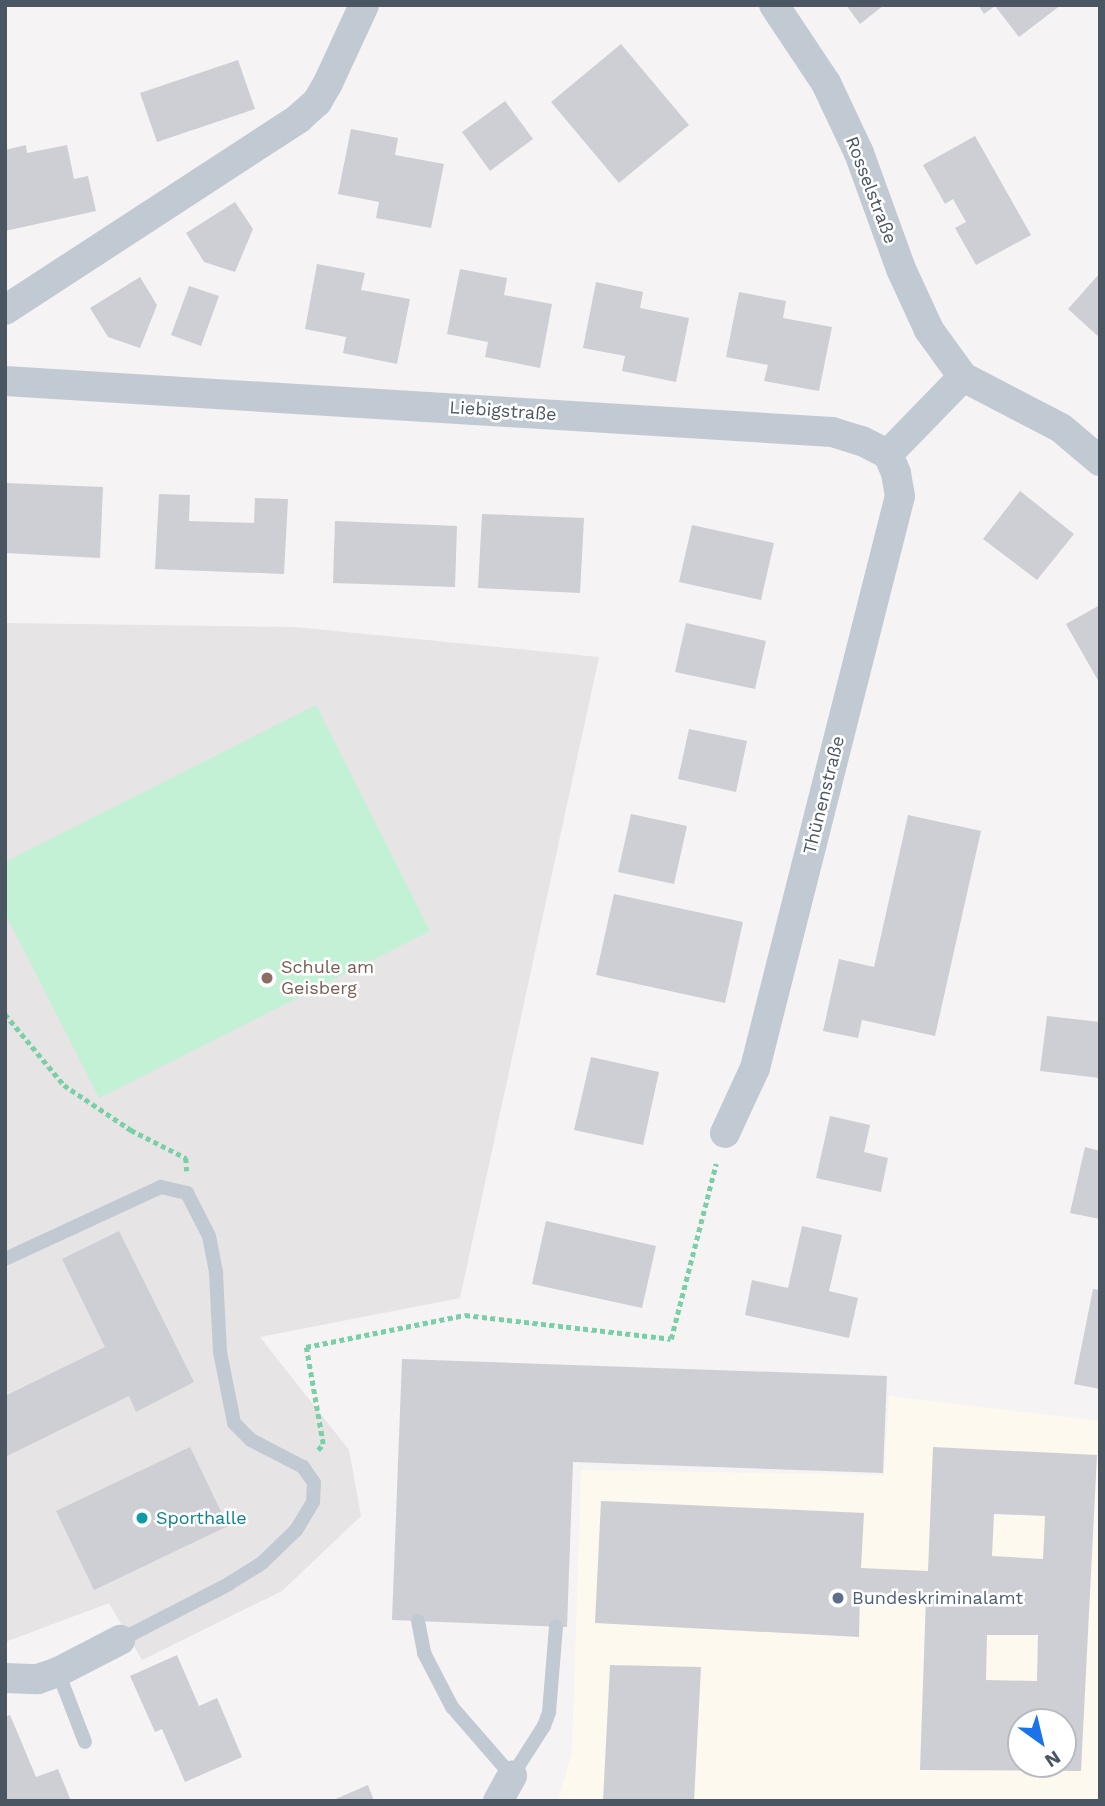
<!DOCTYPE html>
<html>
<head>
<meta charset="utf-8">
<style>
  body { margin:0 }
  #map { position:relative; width:1105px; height:1806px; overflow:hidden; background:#f5f3f3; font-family:"Work Sans",sans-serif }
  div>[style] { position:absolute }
  .commercial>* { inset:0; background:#fdf9ef }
  .education>* { inset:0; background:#e6e4e5 }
  .green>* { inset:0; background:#c3f1d5 }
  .building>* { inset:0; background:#cdcfd5 }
  .path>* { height:4.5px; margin-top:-2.25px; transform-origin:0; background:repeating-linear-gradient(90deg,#7ad0a6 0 5px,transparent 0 8.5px) }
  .service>* { height:14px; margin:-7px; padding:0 7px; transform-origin:7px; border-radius:7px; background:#c1cad2 }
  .minor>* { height:30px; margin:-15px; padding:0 15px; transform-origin:15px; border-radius:15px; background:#c1cad2 }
  .dots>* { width:19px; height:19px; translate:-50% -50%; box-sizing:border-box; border:4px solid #fff; border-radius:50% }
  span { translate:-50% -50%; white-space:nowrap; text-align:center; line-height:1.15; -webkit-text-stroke:5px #fff; paint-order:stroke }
  .street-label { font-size:18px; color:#4a5661 }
  .education-label { font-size:18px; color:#785e54 }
  .left { translate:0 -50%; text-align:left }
  .culture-label { font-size:18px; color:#0d838f }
  .service-label { font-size:18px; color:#4e5e75 }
  .frame { position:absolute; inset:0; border:7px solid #4a5661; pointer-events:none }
  .north { position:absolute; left:1007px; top:1708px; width:70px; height:70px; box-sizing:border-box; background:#fff; border:2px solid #b7bbc0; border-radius:50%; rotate:146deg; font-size:19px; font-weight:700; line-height:28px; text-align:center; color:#4a5661 }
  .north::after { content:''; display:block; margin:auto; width:24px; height:32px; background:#1a73e8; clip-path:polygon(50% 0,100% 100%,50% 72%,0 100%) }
</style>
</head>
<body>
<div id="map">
  <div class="commercial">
    <i style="clip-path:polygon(evenodd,889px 1396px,1100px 1421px,1100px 1801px,558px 1801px,572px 1753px,581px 1470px,884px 1475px,889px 1396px,1021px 1722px,1063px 1722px,1063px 1764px,1021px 1764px,1021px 1722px)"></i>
  </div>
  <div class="education">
    <i style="clip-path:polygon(5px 623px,295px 627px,599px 657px,460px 1298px,260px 1337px,349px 1450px,361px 1516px,282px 1591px,142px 1660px,109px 1603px,5px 1642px)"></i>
  </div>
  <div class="green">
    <i style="clip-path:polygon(316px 705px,430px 931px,99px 1098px,5px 913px,5px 862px)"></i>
  </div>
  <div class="building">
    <i style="clip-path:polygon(846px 5px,884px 5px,860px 24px)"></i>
    <i style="clip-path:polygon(978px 5px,1061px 5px,1019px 37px,995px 6px,984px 14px)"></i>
    <i style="clip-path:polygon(621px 44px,689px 125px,619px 183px,551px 102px)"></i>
    <i style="clip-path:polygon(238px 60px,255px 109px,157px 142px,140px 93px)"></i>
    <i style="clip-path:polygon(505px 101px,533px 139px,490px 171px,462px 132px)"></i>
    <i style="clip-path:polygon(351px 129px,398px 138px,395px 155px,444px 164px,431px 228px,376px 218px,379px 202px,338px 194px)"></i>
    <i style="clip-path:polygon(975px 136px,1031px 235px,976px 265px,955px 228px,966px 222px,953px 199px,945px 204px,923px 165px)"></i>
    <i style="clip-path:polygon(26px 145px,27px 153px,67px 145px,74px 179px,88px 176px,96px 211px,5px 231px,5px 150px)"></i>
    <i style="clip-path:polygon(235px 202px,253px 229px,235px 272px,204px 262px,186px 233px)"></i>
    <i style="clip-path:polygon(317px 264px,365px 273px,361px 290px,410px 299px,397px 364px,343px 353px,346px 337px,305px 329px)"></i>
    <i style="clip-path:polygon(460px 269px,507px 278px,504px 295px,552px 304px,540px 368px,485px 357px,488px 342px,447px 334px)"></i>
    <i style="clip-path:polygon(1100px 273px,1100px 338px,1068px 309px)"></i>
    <i style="clip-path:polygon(140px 277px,157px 305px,140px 348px,108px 337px,90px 308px)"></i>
    <i style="clip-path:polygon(596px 282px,643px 292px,640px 308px,689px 318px,676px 382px,622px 371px,625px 356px,583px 348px)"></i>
    <i style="clip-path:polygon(189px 286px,219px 296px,201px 346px,171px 335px)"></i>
    <i style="clip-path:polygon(739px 292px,786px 301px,783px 318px,832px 327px,819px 391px,764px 381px,768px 365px,726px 357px)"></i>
    <i style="clip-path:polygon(5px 483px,103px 487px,100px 558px,5px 553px)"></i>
    <i style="clip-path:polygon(1020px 491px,1074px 534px,1037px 580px,983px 539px)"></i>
    <i style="clip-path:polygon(159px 494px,190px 495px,189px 521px,254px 523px,255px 498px,288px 499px,284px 574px,155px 569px)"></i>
    <i style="clip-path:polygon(482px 514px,584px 518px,580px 593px,478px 588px)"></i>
    <i style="clip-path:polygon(335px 521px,457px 526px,455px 587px,333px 583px)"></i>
    <i style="clip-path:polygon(692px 525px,774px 543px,761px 600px,679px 582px)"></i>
    <i style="clip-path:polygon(1100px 605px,1100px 684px,1066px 624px)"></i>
    <i style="clip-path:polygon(686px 623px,766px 641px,755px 689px,675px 672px)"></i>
    <i style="clip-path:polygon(689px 729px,747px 741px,736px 792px,678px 779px)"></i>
    <i style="clip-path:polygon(631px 814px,687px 826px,674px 884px,618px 872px)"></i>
    <i style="clip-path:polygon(908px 815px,981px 831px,935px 1036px,862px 1020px,858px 1038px,823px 1031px,839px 959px,874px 967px)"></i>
    <i style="clip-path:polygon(614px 894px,743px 922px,725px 1003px,596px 975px)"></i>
    <i style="clip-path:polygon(1047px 1016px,1100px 1022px,1100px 1078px,1040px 1071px)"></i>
    <i style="clip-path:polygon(591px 1057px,659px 1072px,643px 1145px,574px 1130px)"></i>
    <i style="clip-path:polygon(830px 1116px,870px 1125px,864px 1152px,888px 1158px,881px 1192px,816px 1178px)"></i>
    <i style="clip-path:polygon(1085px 1147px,1100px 1151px,1100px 1219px,1070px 1213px)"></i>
    <i style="clip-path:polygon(546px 1221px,656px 1246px,642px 1308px,532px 1284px)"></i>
    <i style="clip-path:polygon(802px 1226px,842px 1235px,829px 1291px,858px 1298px,849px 1338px,745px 1315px,752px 1280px,788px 1288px)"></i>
    <i style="clip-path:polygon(119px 1231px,194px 1382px,136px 1412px,129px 1396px,5px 1457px,5px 1396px,105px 1347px,62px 1259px)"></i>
    <i style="clip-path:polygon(1093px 1289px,1100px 1290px,1100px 1389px,1074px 1384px)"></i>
    <i style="clip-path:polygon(402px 1359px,887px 1376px,883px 1473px,573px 1462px,567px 1627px,392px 1620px)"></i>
    <i style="clip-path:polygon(190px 1447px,228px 1526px,94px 1590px,56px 1511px)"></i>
    <i style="clip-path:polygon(evenodd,933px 1447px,1097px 1455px,1081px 1771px,920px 1770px,926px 1596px,860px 1593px,859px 1637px,595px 1623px,601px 1501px,864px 1513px,861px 1568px,928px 1571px,933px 1447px,994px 1514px,1045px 1516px,1043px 1559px,992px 1556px,994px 1514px,933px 1447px,987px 1635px,1038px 1635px,1037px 1681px,986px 1680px,987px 1635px,933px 1447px,1021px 1722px,1063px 1722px,1063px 1764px,1021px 1764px,1021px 1722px)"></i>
    <i style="clip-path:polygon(177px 1655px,199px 1706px,217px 1698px,242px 1757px,185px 1782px,162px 1729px,155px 1732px,130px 1676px)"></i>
    <i style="clip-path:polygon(610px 1665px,701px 1667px,694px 1801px,603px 1801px)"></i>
    <i style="clip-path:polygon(10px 1715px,36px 1777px,58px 1769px,71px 1801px,5px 1801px,5px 1717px)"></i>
    <i style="clip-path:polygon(368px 1785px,374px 1801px,331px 1801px)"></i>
  </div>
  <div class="path">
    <i style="left:5px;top:1014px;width:92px;rotate:50.3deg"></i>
    <i style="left:64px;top:1085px;width:81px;rotate:33.9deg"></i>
    <i style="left:131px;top:1130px;width:62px;rotate:27deg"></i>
    <i style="left:186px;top:1158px;width:13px;rotate:86deg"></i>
    <i style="left:318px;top:1450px;width:8px;rotate:-50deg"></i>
    <i style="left:323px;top:1444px;width:98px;rotate:-99.9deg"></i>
    <i style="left:306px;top:1347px;width:162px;rotate:-11.4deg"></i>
    <i style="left:465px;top:1315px;width:207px;rotate:6.6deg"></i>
    <i style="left:671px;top:1339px;width:181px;rotate:-75.6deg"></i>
  </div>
  <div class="service">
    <i style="left:5px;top:1259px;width:172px;rotate:-24.8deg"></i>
    <i style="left:161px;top:1187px;width:27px;rotate:13deg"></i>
    <i style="left:187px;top:1193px;width:48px;rotate:62.9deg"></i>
    <i style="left:209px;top:1236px;width:38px;rotate:79deg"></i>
    <i style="left:216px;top:1273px;width:79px;rotate:87.1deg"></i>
    <i style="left:220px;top:1352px;width:72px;rotate:78.8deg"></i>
    <i style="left:234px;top:1423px;width:24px;rotate:45deg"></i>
    <i style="left:251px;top:1440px;width:59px;rotate:27.4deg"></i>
    <i style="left:303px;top:1467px;width:19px;rotate:55deg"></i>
    <i style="left:314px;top:1483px;width:19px;rotate:93deg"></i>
    <i style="left:313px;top:1502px;width:33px;rotate:121deg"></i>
    <i style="left:296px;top:1530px;width:47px;rotate:135.9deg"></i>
    <i style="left:262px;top:1563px;width:39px;rotate:148deg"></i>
    <i style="left:229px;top:1584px;width:123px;rotate:152.8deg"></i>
    <i style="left:418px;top:1621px;width:33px;rotate:79deg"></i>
    <i style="left:424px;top:1653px;width:61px;rotate:62.6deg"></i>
    <i style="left:452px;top:1707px;width:91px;rotate:49deg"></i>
    <i style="left:512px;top:1776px;width:59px;rotate:-57.4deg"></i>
    <i style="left:544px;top:1726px;width:15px;rotate:-70deg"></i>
    <i style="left:549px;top:1712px;width:86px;rotate:-85.3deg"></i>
    <i style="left:58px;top:1672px;width:75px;rotate:68.9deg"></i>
  </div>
  <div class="minor">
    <i style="left:774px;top:5px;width:94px;rotate:56.3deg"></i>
    <i style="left:826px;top:83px;width:77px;rotate:64.8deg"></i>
    <i style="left:859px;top:153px;width:123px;rotate:70.1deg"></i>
    <i style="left:901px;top:269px;width:67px;rotate:65.3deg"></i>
    <i style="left:929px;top:330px;width:58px;rotate:54.1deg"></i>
    <i style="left:963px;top:377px;width:110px;rotate:27.5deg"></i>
    <i style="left:1061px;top:428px;width:51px;rotate:40.2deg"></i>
    <i style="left:5px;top:310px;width:351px;rotate:-33.1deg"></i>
    <i style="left:299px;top:118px;width:24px;rotate:-42deg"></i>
    <i style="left:317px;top:102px;width:22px;rotate:-60deg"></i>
    <i style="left:328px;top:83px;width:86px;rotate:-65.2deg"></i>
    <i style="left:5px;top:381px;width:829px;rotate:3.53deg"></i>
    <i style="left:832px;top:432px;width:31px;rotate:17deg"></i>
    <i style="left:862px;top:441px;width:29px;rotate:27deg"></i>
    <i style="left:888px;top:454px;width:107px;rotate:-45.8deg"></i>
    <i style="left:725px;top:1133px;width:72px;rotate:-65.2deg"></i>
    <i style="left:755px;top:1068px;width:590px;rotate:-75.78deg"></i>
    <i style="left:900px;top:496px;width:23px;rotate:-100deg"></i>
    <i style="left:896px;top:473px;width:21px;rotate:-113deg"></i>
    <i style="left:5px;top:1678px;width:33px;rotate:2deg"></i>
    <i style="left:38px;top:1679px;width:21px;rotate:-19deg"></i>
    <i style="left:58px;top:1672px;width:70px;rotate:-27.3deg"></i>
    <i style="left:498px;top:1801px;width:29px;rotate:-61deg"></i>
  </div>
  <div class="dots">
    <i style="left:267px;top:978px;background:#8d6e63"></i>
    <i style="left:142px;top:1518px;background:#0f9aa8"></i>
    <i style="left:838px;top:1598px;background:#5c6f8a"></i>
  </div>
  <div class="street-label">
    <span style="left:871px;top:190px;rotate:69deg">Rosselstraße</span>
    <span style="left:503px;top:411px;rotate:4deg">Liebigstraße</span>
    <span style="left:824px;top:795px;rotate:-76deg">Thünenstraße</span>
  </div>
  <div class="education-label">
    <span class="left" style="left:281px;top:978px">Schule am<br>Geisberg</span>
  </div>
  <div class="culture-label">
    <span class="left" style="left:156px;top:1518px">Sporthalle</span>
  </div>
  <div class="service-label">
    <span class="left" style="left:852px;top:1598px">Bundeskriminalamt</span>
  </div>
  <div class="frame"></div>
  <div class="north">N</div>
</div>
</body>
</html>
